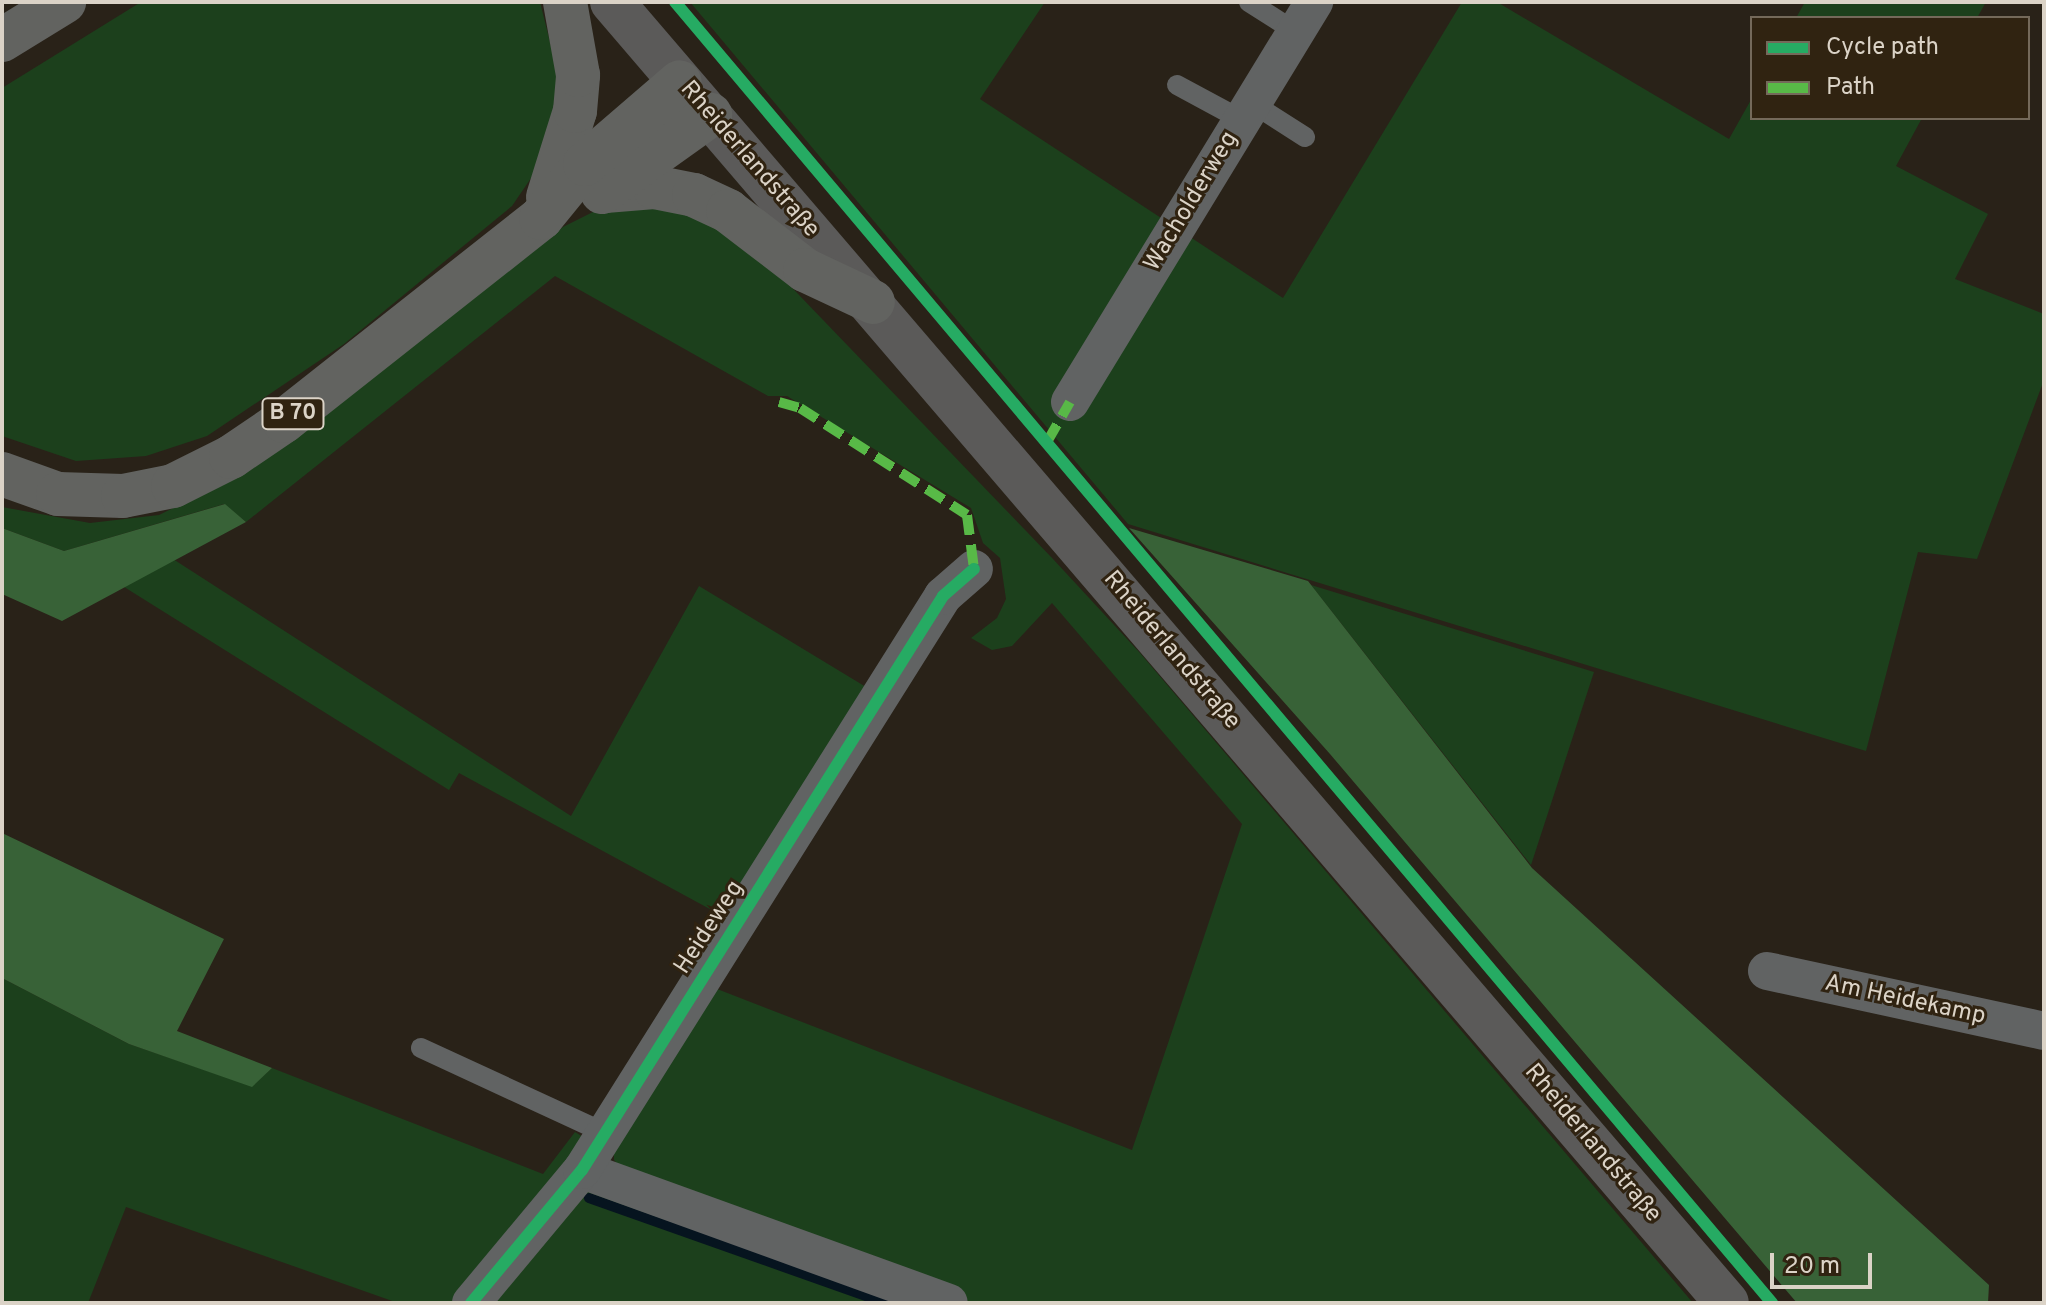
<!DOCTYPE html>
<html>
<head>
<meta charset="utf-8">
<style>
  body { margin:0 }
  #map { position:relative; width:2046px; height:1305px; overflow:hidden; background:#292218; font-family:Overpass,sans-serif }
  div>[style] { position:absolute }
  .green>* { inset:0; background:#1c401c }
  .forest>* { inset:0; background:#386237 }
  .stream>* { height:10px; margin:-5px; padding:0 5px; transform-origin:5px; border-radius:5px; background:#06141f }
  .service>* { height:20px; margin:-10px; padding:0 10px; transform-origin:10px; border-radius:10px; background:#616363 }
  .minor>* { height:38px; margin:-19px; padding:0 19px; transform-origin:19px; border-radius:19px; background:#616363 }
  .secondary>* { height:44px; margin:-22px; padding:0 22px; transform-origin:22px; border-radius:22px; background:#5b5a59 }
  .primary>* { height:44px; margin:-22px; padding:0 22px; transform-origin:22px; border-radius:22px; background:#626360 }
  .quiet>* { height:10px; margin-top:-5px; transform-origin:0; background:repeating-linear-gradient(90deg,#58b947 0 20px,transparent 0 30px) }
  .cycleway>* { height:12px; margin:-6px; padding:0 6px; transform-origin:6px; border-radius:6px; background:#26ab63 }
  span { translate:-50% -50%; white-space:nowrap; text-align:center; line-height:1.15; -webkit-text-stroke:6px #302311; paint-order:stroke }
  .shield-label span { padding:2px 6px; background:#302311; border:2px solid; border-radius:6px; -webkit-text-stroke-width:0 }
  .shield-label { font-size:22px; color:#dbd3c7; font-weight:700 }
  .street-label { font-size:24px; color:#dbd3c7 }
  .frame { position:absolute; inset:0; border:4px solid #dbd3c7; pointer-events:none }
  .legend { position:absolute; left:1750px; top:16px; width:280px; height:104px; box-sizing:border-box; background:#302311; border:2px solid #74695a; margin:0; padding:10px 14px; list-style:none; font-size:24px; color:#dbd3c7 }
  .legend li { display:flex; align-items:center; gap:16px; height:40px }
  .legend b { width:40px; border:2px solid #74695a }
  .scale { position:absolute; left:1770px; top:1253px; width:102px; height:36px; box-sizing:border-box; border:4px solid #dbd3c7; border-top:0; padding-left:10px; font-size:24px; line-height:28px; white-space:nowrap; color:#dbd3c7; -webkit-text-stroke:6px #302311; paint-order:stroke }
</style>
</head>
<body>
<div id="map">
  <div class="green">
    <i style="clip-path:polygon(141px 2px,540px 2px,560px 82px,540px 165px,512px 206px,344px 344px,207px 436px,146px 456px,76px 461px,2px 436px,2px 88px)"></i>
    <i style="clip-path:polygon(690px 2px,1045px 2px,980px 99px,1283px 298px,1462px 2px,1497px 2px,1729px 139px,1752px 98px,1752px 118px,1922px 118px,1896px 166px,1988px 214px,1955px 279px,2044px 314px,2044px 380px,1977px 559px,1918px 552px,1866px 751px,1128px 524px)"></i>
    <i style="clip-path:polygon(1805px 2px,1986px 2px,1977px 18px,1796px 18px)"></i>
    <i style="clip-path:polygon(649px 198px,725px 218px,1053px 559px,1140px 653px,1693px 1303px,965px 1303px,626px 1175px,614px 1160px,614px 1141px,712px 987px,1132px 1150px,1242px 824px,1052px 603px,1012px 646px,992px 650px,971px 638px,997px 618px,1006px 599px,1000px 558px,983px 543px,971px 508px,787px 396px,768px 396px,555px 276px,246px 522px,224px 504px,64px 551px,2px 528px,2px 507px,90px 523px,159px 515px,234px 478px,563px 227px,609px 204px)"></i>
    <i style="clip-path:polygon(173px 559px,571px 816px,699px 586px,866px 687px,693px 958px,719px 914px,459px 773px,449px 790px,121px 585px)"></i>
    <i style="clip-path:polygon(1311px 585px,1594px 672px,1531px 865px)"></i>
    <i style="clip-path:polygon(2px 978px,129px 1044px,252px 1086px,272px 1068px,543px 1174px,575px 1132px,591px 1142px,460px 1303px,398px 1303px,126px 1207px,88px 1303px,2px 1303px)"></i>
    <i style="clip-path:polygon(582px 1188px,927px 1303px,482px 1303px)"></i>
  </div>
  <div class="forest">
    <i style="clip-path:polygon(225px 504px,246px 522px,62px 621px,2px 594px,2px 528px,64px 551px)"></i>
    <i style="clip-path:polygon(1129px 528px,1308px 581px,1532px 868px,1989px 1285px,1988px 1303px,1797px 1303px,1330px 754px)"></i>
    <i style="clip-path:polygon(2px 833px,224px 939px,177px 1031px,272px 1068px,252px 1087px,129px 1044px,2px 978px)"></i>
  </div>
  <div class="stream">
    <i style="left:589px;top:1198px;width:315px;rotate:19.5deg"></i>
  </div>
  <div class="service">
    <i style="left:1249px;top:2px;width:56px;rotate:32.6deg"></i>
    <i style="left:1177px;top:85px;width:74px;rotate:28.3deg"></i>
    <i style="left:1252px;top:103px;width:63px;rotate:32.7deg"></i>
    <i style="left:421px;top:1048px;width:203px;rotate:24.8deg"></i>
  </div>
  <div class="minor">
    <i style="left:1070px;top:402px;width:469px;rotate:-58.6deg"></i>
    <i style="left:1767px;top:971px;width:283px;rotate:12.2deg"></i>
    <i style="left:582px;top:1170px;width:390px;rotate:19.9deg"></i>
    <i style="left:471px;top:1303px;width:173px;rotate:-50.2deg"></i>
    <i style="left:582px;top:1170px;width:678px;rotate:-57.83deg"></i>
    <i style="left:943px;top:596px;width:41px;rotate:-41.1deg"></i>
  </div>
  <div class="secondary">
    <i style="left:612px;top:2px;width:1713px;rotate:49.4deg"></i>
  </div>
  <div class="primary">
    <i style="left:2px;top:40px;width:73px;rotate:-31.5deg"></i>
    <i style="left:605px;top:191px;width:49px;rotate:-4.7deg"></i>
    <i style="left:654px;top:187px;width:41px;rotate:11.3deg"></i>
    <i style="left:694px;top:195px;width:38px;rotate:25deg"></i>
    <i style="left:728px;top:211px;width:97px;rotate:37.5deg"></i>
    <i style="left:805px;top:270px;width:75px;rotate:25.2deg"></i>
    <i style="left:602px;top:192px;width:133px;rotate:-35.5deg"></i>
    <i style="left:548px;top:197px;width:90px;rotate:-72.6deg"></i>
    <i style="left:575px;top:111px;width:36px;rotate:-85deg"></i>
    <i style="left:578px;top:75px;width:74px;rotate:-100.1deg"></i>
    <i style="left:2px;top:474px;width:59px;rotate:19.7deg"></i>
    <i style="left:58px;top:494px;width:65px;rotate:1.8deg"></i>
    <i style="left:123px;top:496px;width:51px;rotate:-11.3deg"></i>
    <i style="left:173px;top:486px;width:65px;rotate:-26.6deg"></i>
    <i style="left:231px;top:457px;width:64px;rotate:-34.2deg"></i>
    <i style="left:284px;top:421px;width:328px;rotate:-38.3deg"></i>
    <i style="left:541px;top:218px;width:70px;rotate:-50.8deg"></i>
    <i style="left:585px;top:164px;width:125px;rotate:-40.8deg"></i>
  </div>
  <div class="quiet">
    <i style="left:779px;top:402px;width:22px;rotate:16deg"></i>
    <i style="left:800px;top:408px;width:198px;rotate:32.6deg"></i>
    <i style="left:967px;top:515px;width:54px;rotate:82.6deg"></i>
    <i style="left:1047px;top:442px;width:46px;rotate:-60.1deg"></i>
  </div>
  <div class="cycleway">
    <i style="left:675px;top:2px;width:1702px;rotate:49.86deg"></i>
    <i style="left:471px;top:1303px;width:173px;rotate:-50.2deg"></i>
    <i style="left:582px;top:1170px;width:678px;rotate:-57.83deg"></i>
    <i style="left:943px;top:596px;width:41px;rotate:-41.1deg"></i>
  </div>
  <div class="shield-label">
    <span style="left:293px;top:414px">B 70</span>
  </div>
  <div class="street-label">
    <span style="left:749px;top:160px;rotate:49deg">Rheiderlandstraße</span>
    <span style="left:1192px;top:202px;rotate:-59deg">Wacholderweg</span>
    <span style="left:1171px;top:651px;rotate:50deg">Rheiderlandstraße</span>
    <span style="left:710px;top:928px;rotate:-57deg">Heideweg</span>
    <span style="left:1905px;top:1001px;rotate:12deg">Am Heidekamp</span>
    <span style="left:1592px;top:1144px;rotate:50deg">Rheiderlandstraße</span>
  </div>
  <div class="frame"></div>
  <ul class="legend">
  <li><b style="height:10px;background:#26ab63"></b>Cycle path</li>
  <li><b style="height:10px;background:#58b947"></b>Path</li>
  </ul>
  <div class="scale">20 m</div>
</div>
</body>
</html>
